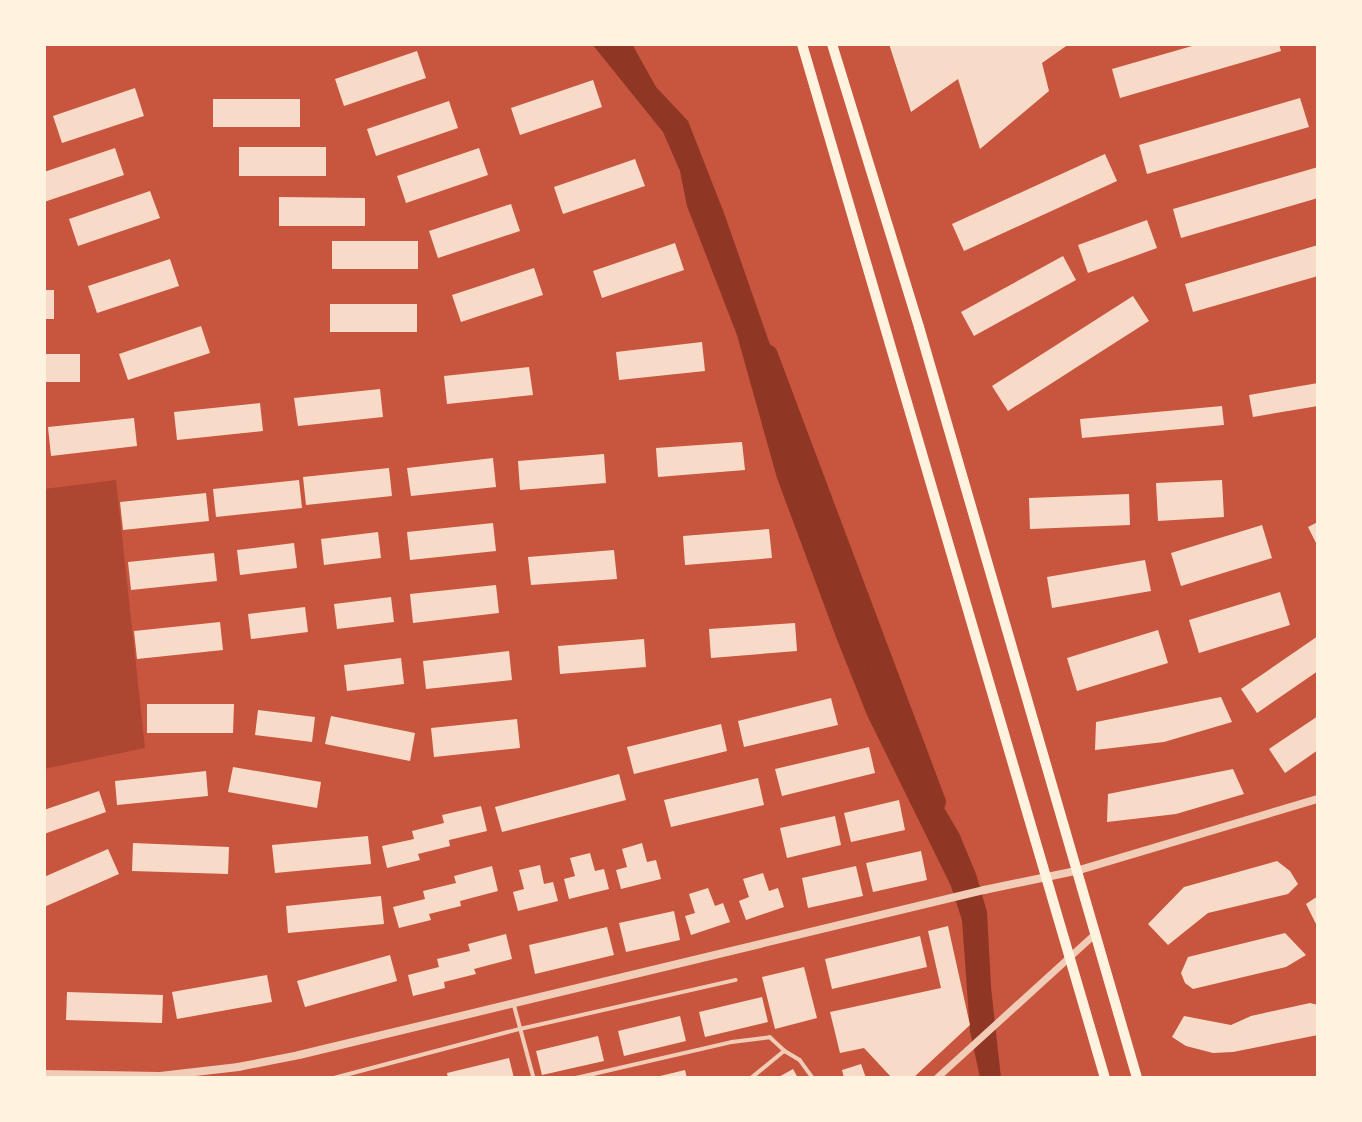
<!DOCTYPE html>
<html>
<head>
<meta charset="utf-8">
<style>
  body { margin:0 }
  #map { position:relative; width:1362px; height:1122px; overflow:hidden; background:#c8553d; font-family:"PT Sans Narrow",sans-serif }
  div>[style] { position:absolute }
  .green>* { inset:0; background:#ae4732 }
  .water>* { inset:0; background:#8f3625 }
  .river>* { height:23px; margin:-11.5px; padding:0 11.5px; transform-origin:11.5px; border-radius:11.5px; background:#8f3625 }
  .building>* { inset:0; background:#f7dbc8 }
  .service>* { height:3.5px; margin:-1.75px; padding:0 1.75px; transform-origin:1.75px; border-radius:1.75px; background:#f1ccb7 }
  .minor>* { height:7px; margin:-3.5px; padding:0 3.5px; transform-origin:3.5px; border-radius:3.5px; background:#f1ccb7 }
  .tertiary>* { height:8px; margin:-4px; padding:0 4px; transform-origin:4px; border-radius:4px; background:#f1ccb7 }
  .secondary>* { height:10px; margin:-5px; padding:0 5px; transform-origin:5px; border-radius:5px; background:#fff3e0 }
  span { translate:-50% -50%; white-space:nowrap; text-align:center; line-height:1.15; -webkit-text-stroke:6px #fff3e0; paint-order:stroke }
  .frame { position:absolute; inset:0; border:46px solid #fff3e0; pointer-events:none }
</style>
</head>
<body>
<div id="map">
  <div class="green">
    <i style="clip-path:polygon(116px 480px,145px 748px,44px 769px,44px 489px)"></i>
  </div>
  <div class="water">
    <i style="clip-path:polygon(592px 44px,632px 44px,656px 87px,688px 121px,724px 213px,774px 356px,776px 381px,868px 625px,871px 667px,901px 713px,924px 774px,959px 833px,976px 874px,987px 912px,991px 987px,1001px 1078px,980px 1078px,970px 1031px,962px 920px,951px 886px,867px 715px,836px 637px,777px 478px,737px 335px,687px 206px,680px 171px,663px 132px)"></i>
  </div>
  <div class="river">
    <i style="left:766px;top:355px;width:477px;rotate:69.4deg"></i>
  </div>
  <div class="building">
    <i style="clip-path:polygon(889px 44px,1069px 44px,1042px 63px,1049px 91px,980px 149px,958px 79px,911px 112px)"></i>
    <i style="clip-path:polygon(1199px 44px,1279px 44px,1281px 51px,1120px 98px,1112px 69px)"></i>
    <i style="clip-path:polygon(417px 51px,426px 78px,344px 106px,335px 79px)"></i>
    <i style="clip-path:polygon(593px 80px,602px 107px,520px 135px,511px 108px)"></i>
    <i style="clip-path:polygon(135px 88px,144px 116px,62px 143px,53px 116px)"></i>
    <i style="clip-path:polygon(1300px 98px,1309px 127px,1147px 174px,1139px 145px)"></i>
    <i style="clip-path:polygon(213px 99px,300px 99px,300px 127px,213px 127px)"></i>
    <i style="clip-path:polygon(449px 101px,458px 128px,376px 156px,367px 129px)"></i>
    <i style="clip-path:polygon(239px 147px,326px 147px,326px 176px,239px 176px)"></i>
    <i style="clip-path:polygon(115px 148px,124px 175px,44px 202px,44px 172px)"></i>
    <i style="clip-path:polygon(479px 148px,488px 175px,406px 203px,397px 176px)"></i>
    <i style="clip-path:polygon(1105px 154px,1117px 181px,964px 251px,952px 224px)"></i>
    <i style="clip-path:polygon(635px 159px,645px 186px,563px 214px,554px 187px)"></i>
    <i style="clip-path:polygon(1318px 167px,1318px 198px,1181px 238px,1173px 209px)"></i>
    <i style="clip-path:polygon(150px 191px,160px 218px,78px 246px,69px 219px)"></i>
    <i style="clip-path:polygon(279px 197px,365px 198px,365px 226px,279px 226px)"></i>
    <i style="clip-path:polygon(511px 204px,520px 231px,438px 258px,429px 231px)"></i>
    <i style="clip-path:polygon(1147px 220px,1157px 248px,1088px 273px,1078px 245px)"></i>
    <i style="clip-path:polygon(332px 241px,418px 241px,418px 269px,332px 269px)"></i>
    <i style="clip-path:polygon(675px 243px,684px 270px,602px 298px,593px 271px)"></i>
    <i style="clip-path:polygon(1318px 245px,1318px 276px,1193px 312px,1185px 284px)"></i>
    <i style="clip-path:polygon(1063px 256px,1076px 280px,974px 336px,961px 312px)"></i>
    <i style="clip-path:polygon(170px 259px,179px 286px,97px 313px,88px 286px)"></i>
    <i style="clip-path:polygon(534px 268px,543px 295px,461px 322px,452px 295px)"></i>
    <i style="clip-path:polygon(44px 290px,54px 290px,54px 319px,44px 319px)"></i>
    <i style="clip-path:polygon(1133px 296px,1149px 321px,1008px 411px,992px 386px)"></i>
    <i style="clip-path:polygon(330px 304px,417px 304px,417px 332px,330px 332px)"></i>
    <i style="clip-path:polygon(201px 326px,210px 353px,128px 380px,119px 354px)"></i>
    <i style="clip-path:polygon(702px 342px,705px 371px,619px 380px,616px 352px)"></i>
    <i style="clip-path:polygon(44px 354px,80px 354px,80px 382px,44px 382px)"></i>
    <i style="clip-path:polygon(529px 367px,533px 395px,447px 404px,444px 376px)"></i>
    <i style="clip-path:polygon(1318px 383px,1318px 406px,1253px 417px,1249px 395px)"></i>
    <i style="clip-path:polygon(380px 389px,383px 417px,298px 426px,294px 398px)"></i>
    <i style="clip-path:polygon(260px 403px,263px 431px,177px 440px,174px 412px)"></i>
    <i style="clip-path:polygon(1222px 406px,1224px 425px,1082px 438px,1080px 419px)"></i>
    <i style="clip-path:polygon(134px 418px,137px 446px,51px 456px,48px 427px)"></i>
    <i style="clip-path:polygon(742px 442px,745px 470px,658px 477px,656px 448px)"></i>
    <i style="clip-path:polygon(604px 454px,606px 483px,520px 490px,518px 461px)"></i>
    <i style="clip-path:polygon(493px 458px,496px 487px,411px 496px,407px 468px)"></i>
    <i style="clip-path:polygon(389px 468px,392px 496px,306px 505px,303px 477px)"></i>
    <i style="clip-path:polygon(299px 480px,302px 508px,216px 517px,213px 489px)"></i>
    <i style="clip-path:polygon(1222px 480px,1224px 517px,1158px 521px,1156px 483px)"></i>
    <i style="clip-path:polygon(206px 493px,209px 521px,123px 530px,120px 502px)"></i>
    <i style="clip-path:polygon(1129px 494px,1130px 525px,1030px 529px,1029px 498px)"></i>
    <i style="clip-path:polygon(1318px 522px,1318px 547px,1308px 527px)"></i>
    <i style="clip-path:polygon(493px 523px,496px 551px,410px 560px,407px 532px)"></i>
    <i style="clip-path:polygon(1262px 525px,1272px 558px,1181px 586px,1171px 553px)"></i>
    <i style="clip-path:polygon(769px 529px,772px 558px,685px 565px,683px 536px)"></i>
    <i style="clip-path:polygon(378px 532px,381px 558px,324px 565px,321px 539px)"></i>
    <i style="clip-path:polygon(294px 543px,297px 568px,240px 575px,237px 550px)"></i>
    <i style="clip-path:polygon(614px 550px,617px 579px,531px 585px,528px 557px)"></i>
    <i style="clip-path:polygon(214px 553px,217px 581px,131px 590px,128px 562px)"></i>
    <i style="clip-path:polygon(1145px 560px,1151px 591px,1052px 608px,1047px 577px)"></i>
    <i style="clip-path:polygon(496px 585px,499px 613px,413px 623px,410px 594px)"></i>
    <i style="clip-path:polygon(1280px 592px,1290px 625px,1199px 653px,1189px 620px)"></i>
    <i style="clip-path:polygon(391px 597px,394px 622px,337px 629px,334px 604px)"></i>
    <i style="clip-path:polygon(305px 607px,308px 632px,251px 639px,248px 614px)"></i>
    <i style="clip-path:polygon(220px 622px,223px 650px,137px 659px,134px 631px)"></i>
    <i style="clip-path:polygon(795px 623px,797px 651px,711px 658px,709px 629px)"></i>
    <i style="clip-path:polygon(1158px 630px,1168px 663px,1077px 691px,1067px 658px)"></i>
    <i style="clip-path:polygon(1318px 636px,1318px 671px,1257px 713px,1241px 689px)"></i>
    <i style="clip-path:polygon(644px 639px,646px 667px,560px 674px,558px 646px)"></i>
    <i style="clip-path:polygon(509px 651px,512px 680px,426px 689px,423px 661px)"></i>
    <i style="clip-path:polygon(401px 658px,404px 684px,347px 691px,344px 665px)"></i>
    <i style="clip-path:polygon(1221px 697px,1232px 722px,1164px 742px,1095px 750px,1096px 722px)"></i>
    <i style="clip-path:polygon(831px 698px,838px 725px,744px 747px,738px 721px)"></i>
    <i style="clip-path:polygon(147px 704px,234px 704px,233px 733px,147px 733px)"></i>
    <i style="clip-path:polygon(258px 710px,315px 717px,312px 742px,255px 735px)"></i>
    <i style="clip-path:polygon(331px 716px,415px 733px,410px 761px,325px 744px)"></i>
    <i style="clip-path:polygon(1318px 716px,1318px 750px,1285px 773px,1269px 749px)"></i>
    <i style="clip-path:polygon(517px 719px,520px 748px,434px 757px,431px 728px)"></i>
    <i style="clip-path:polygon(721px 724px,727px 751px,634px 774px,627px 747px)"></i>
    <i style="clip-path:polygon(869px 747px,875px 773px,782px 796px,775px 769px)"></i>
    <i style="clip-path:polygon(233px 767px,321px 782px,317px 808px,228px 792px)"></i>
    <i style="clip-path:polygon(1233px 769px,1244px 794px,1176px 814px,1107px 822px,1108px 794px)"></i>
    <i style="clip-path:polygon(206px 771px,208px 796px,117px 805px,115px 781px)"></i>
    <i style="clip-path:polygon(619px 774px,626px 800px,502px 832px,495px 807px)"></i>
    <i style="clip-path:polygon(758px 778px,764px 805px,671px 827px,664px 800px)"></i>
    <i style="clip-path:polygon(99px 791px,106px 812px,44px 834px,44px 810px)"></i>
    <i style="clip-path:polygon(899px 800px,905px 830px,851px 842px,844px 813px)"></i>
    <i style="clip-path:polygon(481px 806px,487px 831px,449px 840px,450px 846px,418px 854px,420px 860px,387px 868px,382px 846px,414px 839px,412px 831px,444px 823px,442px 815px)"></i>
    <i style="clip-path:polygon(835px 816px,841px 845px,787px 858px,780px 828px)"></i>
    <i style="clip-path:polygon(368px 836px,371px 864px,275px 873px,272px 845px)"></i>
    <i style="clip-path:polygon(133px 843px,229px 847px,228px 874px,132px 871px)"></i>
    <i style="clip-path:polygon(642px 843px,647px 862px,656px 860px,661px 879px,621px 889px,616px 870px,627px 867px,622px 849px)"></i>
    <i style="clip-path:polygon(108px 849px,119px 874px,44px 907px,44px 877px)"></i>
    <i style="clip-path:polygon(921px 851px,927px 880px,873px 892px,866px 863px)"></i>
    <i style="clip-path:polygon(590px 853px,595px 871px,604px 869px,609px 889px,569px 899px,564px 879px,575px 876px,570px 858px)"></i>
    <i style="clip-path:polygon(1277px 861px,1290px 871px,1298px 884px,1288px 894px,1208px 913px,1168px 945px,1148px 924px,1184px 887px)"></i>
    <i style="clip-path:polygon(540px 865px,544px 884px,553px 882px,558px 901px,518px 911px,513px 892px,524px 889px,519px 870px)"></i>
    <i style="clip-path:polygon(492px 866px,498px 891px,460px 901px,461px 906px,429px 914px,431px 920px,399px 928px,393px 907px,425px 899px,423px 891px,456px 883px,454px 876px)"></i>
    <i style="clip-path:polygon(856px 866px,863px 896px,808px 908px,802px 878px)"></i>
    <i style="clip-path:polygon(763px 873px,769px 891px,778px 888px,784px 907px,746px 920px,739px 901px,749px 897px,743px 879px)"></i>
    <i style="clip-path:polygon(708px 888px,715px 906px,723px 903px,730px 922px,691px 935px,685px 916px,695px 913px,689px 894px)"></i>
    <i style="clip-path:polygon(381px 896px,384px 924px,288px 933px,286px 906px)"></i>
    <i style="clip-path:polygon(1318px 896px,1318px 928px,1306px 904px)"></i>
    <i style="clip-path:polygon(674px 911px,680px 940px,626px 952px,619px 923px)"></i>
    <i style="clip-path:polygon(948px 926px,970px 1025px,913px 1078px,892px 1078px,864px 1048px,840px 1053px,830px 1012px,941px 988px,928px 931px)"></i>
    <i style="clip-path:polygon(607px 927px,614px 955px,535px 974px,529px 945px)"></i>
    <i style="clip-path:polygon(1285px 933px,1306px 955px,1286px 967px,1193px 989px,1185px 983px,1181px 973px,1188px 957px)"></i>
    <i style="clip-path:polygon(506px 934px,512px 959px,474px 969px,476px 974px,444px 982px,445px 988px,413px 996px,408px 975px,439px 967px,437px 959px,470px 951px,468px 944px)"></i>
    <i style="clip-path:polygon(920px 936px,927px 967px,832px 989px,825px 959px)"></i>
    <i style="clip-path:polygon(390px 955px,397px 981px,305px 1007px,297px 981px)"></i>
    <i style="clip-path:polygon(804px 967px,817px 1018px,775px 1029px,762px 977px)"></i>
    <i style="clip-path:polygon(267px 975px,272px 1002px,177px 1019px,172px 992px)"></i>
    <i style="clip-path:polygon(67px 992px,163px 995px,162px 1023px,66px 1020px)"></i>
    <i style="clip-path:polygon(762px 997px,768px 1022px,705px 1037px,699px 1012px)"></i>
    <i style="clip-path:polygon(1310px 1003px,1318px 1005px,1318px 1035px,1233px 1052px,1213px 1053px,1186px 1046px,1172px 1037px,1184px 1016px,1231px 1025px,1251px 1016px)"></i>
    <i style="clip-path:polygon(680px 1016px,686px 1041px,624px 1056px,618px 1031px)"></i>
    <i style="clip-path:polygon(598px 1036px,604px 1061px,542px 1075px,536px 1051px)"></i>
    <i style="clip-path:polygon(509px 1058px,514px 1078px,448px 1078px,447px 1073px)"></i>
    <i style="clip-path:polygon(861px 1064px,866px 1078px,844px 1078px,842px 1070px)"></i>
    <i style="clip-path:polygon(793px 1069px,798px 1078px,777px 1078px)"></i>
    <i style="clip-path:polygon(685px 1070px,687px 1078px,656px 1078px,656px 1077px)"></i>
  </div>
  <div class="service">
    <i style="left:514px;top:1004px;width:77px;rotate:74.9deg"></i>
    <i style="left:785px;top:1051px;width:17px;rotate:31deg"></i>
    <i style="left:800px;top:1060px;width:22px;rotate:54deg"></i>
    <i style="left:334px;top:1078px;width:192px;rotate:-14.8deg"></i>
    <i style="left:520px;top:1029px;width:221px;rotate:-12.8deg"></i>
    <i style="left:576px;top:1078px;width:160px;rotate:-13deg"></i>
    <i style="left:732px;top:1042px;width:38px;rotate:-7deg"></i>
    <i style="left:770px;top:1037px;width:21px;rotate:43deg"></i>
    <i style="left:785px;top:1051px;width:43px;rotate:140.7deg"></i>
  </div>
  <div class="minor">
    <i style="left:936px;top:1078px;width:214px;rotate:-42.3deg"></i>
  </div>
  <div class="tertiary">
    <i style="left:44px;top:1074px;width:116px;rotate:1deg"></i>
    <i style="left:160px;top:1076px;width:79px;rotate:-6.6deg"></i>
    <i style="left:238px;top:1067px;width:62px;rotate:-11.1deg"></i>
    <i style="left:299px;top:1055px;width:705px;rotate:-13.54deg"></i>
    <i style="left:984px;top:890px;width:94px;rotate:-11.7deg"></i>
    <i style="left:1076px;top:871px;width:252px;rotate:-16.6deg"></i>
  </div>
  <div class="secondary">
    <i style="left:802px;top:44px;width:1077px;rotate:73.67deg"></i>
    <i style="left:832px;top:44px;width:296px;rotate:72.9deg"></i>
    <i style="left:919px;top:327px;width:782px;rotate:73.81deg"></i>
  </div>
  <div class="frame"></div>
</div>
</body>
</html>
